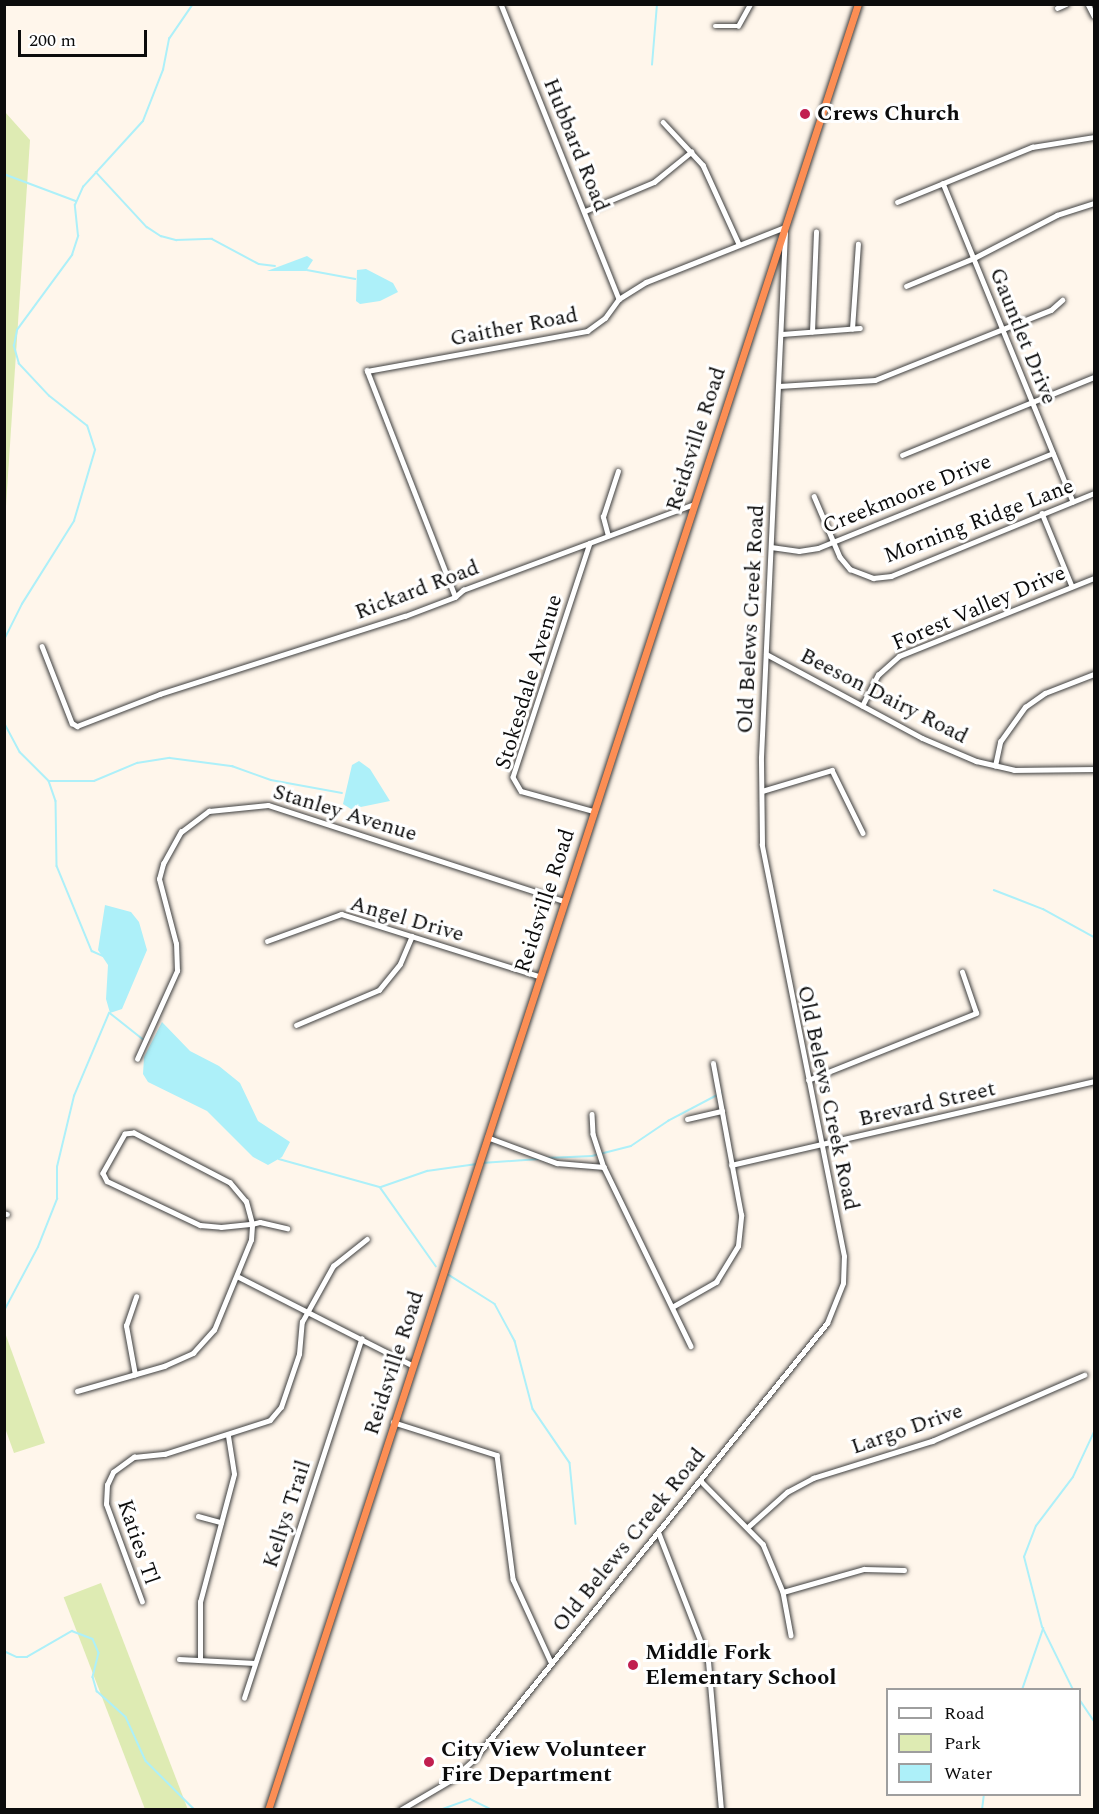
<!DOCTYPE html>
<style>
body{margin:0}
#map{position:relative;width:1099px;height:1814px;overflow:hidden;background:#fff6eb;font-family:Spectral,serif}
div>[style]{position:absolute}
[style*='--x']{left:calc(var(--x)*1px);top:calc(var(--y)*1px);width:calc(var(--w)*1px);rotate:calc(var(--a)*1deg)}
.green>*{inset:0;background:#deebb3;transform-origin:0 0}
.water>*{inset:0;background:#adf0f9}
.stream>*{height:1.5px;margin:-0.75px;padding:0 0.75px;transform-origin:0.75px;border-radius:0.75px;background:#adf0f9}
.roads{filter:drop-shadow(0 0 2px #3f3f3f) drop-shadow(0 0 2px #3f3f3f)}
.minor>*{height:4.5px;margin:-2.25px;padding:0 2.25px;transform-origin:2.25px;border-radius:2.25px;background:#fff}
.tertiary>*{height:5px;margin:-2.5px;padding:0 2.5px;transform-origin:2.5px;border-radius:2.5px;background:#fff}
.trunk>*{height:7px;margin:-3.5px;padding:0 3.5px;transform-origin:3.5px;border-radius:3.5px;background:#fc8e54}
.dots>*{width:16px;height:16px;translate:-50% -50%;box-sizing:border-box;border:3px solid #fff;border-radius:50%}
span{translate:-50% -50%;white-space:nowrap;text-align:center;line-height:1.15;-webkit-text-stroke:6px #fff;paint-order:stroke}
.poi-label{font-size:22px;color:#0c0c0c;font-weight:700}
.left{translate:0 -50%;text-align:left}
.street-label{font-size:22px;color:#0c0c0c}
.frame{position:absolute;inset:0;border:6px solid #0c0c0c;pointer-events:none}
.legend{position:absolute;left:886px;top:1688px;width:195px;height:108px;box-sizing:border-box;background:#fff;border:2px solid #9e9e9e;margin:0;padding:8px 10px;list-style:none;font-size:18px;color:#0c0c0c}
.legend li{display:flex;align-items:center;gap:12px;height:30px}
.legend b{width:30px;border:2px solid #9e9e9e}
.scale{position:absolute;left:18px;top:30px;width:129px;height:27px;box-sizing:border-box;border:3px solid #0c0c0c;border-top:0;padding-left:8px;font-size:18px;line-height:21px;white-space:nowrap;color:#0c0c0c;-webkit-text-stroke:4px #fff;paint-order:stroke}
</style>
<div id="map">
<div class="green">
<div style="clip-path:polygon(5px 112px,30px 140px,5px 521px)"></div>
<div style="clip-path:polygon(4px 1330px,45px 1443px,14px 1453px,5px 1428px)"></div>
<div style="left:101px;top:1583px;width:242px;height:40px;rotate:69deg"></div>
</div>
<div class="water">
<div style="clip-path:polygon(307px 256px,313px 260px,306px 271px,267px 271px)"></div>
<div style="clip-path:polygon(366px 269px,393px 283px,398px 292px,380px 301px,360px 304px,356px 301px,357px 270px)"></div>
<div style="clip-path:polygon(359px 761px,370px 769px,390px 801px,351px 809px,343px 804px,352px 765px)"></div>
<div style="clip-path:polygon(105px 905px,131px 912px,139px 922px,147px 950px,122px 1009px,110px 1013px,106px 999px,108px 965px,98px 950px)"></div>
<div style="clip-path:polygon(162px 1022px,190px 1051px,219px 1066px,240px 1083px,258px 1121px,290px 1142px,282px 1157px,268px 1165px,253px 1157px,207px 1111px,148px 1082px,143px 1074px,144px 1057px)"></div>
</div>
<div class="stream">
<div style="--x:652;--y:65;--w:61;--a:-85.3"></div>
<div style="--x:96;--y:172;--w:75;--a:47.2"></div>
<div style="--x:147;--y:227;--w:17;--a:33"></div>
<div style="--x:161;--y:236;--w:16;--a:15"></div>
<div style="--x:176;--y:240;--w:36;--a:-2"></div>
<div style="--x:212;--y:239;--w:53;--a:28"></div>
<div style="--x:259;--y:264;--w:16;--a:7"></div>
<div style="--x:4;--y:174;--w:77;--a:20.6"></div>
<div style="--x:307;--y:270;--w:49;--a:10.6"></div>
<div style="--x:4;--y:640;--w:40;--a:-63.4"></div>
<div style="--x:22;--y:604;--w:98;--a:-57.9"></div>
<div style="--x:74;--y:521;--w:74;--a:-73.5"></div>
<div style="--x:95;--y:450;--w:25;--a:-108"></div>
<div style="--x:87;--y:426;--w:48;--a:-141.7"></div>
<div style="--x:49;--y:396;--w:44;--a:-133.2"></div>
<div style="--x:19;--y:364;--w:19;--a:-106"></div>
<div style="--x:14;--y:346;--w:16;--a:-79"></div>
<div style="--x:17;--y:330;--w:93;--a:-53.7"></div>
<div style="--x:72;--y:255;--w:20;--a:-72"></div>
<div style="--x:78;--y:236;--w:31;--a:-96"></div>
<div style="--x:75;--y:205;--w:20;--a:-66"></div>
<div style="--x:83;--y:187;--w:89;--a:-47.7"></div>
<div style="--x:143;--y:121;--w:55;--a:-68.6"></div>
<div style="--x:163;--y:70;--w:32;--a:-79"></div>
<div style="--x:169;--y:39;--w:42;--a:-55.6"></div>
<div style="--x:4;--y:722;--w:34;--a:62"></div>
<div style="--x:20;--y:752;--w:41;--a:45"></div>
<div style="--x:49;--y:781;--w:21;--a:71"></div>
<div style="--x:56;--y:801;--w:65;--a:89.1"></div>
<div style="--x:57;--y:866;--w:92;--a:67.6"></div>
<div style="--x:92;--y:951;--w:12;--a:24"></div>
<div style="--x:50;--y:781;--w:44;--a:0"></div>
<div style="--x:94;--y:781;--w:47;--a:-22.7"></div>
<div style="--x:137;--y:763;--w:33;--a:-9"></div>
<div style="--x:170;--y:758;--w:63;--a:7.4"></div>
<div style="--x:232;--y:766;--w:41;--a:19.7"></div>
<div style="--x:271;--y:780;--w:72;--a:10.4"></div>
<div style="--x:994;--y:890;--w:53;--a:21.2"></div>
<div style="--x:1043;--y:909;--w:58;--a:28.8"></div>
<div style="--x:110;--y:1013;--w:43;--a:38.5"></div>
<div style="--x:547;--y:1158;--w:45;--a:-2.5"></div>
<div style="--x:592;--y:1156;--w:40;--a:-14.4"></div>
<div style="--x:631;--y:1146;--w:45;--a:-34"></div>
<div style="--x:668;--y:1121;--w:60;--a:-27.8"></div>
<div style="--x:279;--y:1159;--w:105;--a:15.5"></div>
<div style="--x:380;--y:1187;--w:97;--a:54.7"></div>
<div style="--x:482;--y:1163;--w:57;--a:-4"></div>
<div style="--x:381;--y:1187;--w:49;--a:-19.2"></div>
<div style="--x:427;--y:1171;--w:50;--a:-8"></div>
<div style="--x:449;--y:1275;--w:54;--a:32.2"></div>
<div style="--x:495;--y:1304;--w:42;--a:61.6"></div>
<div style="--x:515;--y:1341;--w:70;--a:75.2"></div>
<div style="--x:533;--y:1409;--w:65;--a:55.6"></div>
<div style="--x:570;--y:1463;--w:61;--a:84.4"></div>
<div style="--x:4;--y:1311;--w:72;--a:-62"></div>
<div style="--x:38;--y:1247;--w:52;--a:-68.4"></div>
<div style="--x:57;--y:1199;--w:32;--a:-90"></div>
<div style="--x:57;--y:1167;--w:73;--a:-76.5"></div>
<div style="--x:74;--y:1096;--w:90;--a:-67.1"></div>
<div style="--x:4;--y:1651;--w:14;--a:25"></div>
<div style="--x:17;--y:1657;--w:10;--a:0"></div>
<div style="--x:27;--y:1657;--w:52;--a:-30"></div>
<div style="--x:72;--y:1631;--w:22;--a:21"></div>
<div style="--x:93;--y:1639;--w:15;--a:67"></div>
<div style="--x:99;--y:1653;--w:25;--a:104"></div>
<div style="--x:93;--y:1677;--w:15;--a:74"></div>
<div style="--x:97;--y:1691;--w:39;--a:42"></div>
<div style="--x:126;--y:1717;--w:48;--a:65.6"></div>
<div style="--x:146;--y:1761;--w:69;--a:45"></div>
<div style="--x:1022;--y:1690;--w:65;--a:-71"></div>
<div style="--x:1073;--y:1690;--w:70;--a:-116.2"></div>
<div style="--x:1042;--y:1627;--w:72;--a:-104.4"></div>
<div style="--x:1024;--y:1557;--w:33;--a:-69"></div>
<div style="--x:1036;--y:1526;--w:61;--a:-52.9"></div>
<div style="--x:1073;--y:1477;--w:50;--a:-65"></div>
<div style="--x:1080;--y:1700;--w:25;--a:56"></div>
<div style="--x:440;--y:1810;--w:32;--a:-20"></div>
<div style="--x:470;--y:1799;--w:25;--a:26"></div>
<div style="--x:982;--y:1810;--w:16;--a:-83"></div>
</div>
<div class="roads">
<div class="minor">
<div style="--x:501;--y:4;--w:318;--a:68.2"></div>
<div style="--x:1088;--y:4;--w:13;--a:63"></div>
<div style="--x:1057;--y:8;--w:10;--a:-24"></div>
<div style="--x:715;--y:26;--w:23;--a:0"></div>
<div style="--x:738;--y:26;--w:25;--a:-61"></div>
<div style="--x:663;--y:122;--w:59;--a:47.1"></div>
<div style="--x:703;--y:165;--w:87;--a:65.5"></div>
<div style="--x:943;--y:183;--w:344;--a:67.8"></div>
<div style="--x:897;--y:202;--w:146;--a:-22.2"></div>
<div style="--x:1032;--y:147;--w:63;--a:-9.2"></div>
<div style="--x:585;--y:211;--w:75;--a:-22.8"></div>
<div style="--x:654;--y:182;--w:48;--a:-39"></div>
<div style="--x:906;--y:286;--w:74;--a:-22.4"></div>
<div style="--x:974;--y:258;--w:93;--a:-27.4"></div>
<div style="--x:1057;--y:215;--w:39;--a:-18"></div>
<div style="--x:852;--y:329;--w:85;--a:-86"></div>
<div style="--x:812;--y:332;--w:100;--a:-87.7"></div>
<div style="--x:782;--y:334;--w:78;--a:-4.4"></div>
<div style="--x:779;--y:386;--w:96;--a:-3.6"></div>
<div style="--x:875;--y:380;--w:189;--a:-21.7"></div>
<div style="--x:1051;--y:310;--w:15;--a:-42"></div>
<div style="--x:902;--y:455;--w:207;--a:-22.1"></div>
<div style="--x:814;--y:496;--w:66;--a:66.9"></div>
<div style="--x:840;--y:557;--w:16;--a:50"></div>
<div style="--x:850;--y:569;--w:25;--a:21"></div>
<div style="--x:873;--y:578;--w:18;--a:-6"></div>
<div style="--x:891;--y:576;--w:219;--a:-22.2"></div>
<div style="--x:1042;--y:513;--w:79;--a:67.7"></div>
<div style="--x:608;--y:536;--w:20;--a:-105"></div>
<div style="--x:603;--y:517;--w:48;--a:-71.9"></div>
<div style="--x:590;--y:543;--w:246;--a:108.2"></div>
<div style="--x:513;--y:777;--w:16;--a:60"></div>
<div style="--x:521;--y:791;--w:75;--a:15.5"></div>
<div style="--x:771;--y:547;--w:28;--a:8"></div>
<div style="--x:799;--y:551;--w:19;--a:-9"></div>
<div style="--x:818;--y:548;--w:253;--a:-22"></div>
<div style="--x:455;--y:597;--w:243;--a:-111.3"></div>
<div style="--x:367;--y:371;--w:224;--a:-10.3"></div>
<div style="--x:587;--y:331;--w:22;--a:-36"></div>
<div style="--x:605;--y:318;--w:24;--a:-54"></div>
<div style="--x:619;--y:299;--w:32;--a:-32"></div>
<div style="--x:646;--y:282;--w:149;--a:-21.6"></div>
<div style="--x:42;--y:646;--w:83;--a:68.7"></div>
<div style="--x:72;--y:723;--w:6;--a:31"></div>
<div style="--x:77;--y:726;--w:89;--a:-21.1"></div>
<div style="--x:160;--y:694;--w:257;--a:-17.7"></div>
<div style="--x:405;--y:616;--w:53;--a:-20.8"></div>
<div style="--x:455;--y:597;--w:11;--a:-41"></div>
<div style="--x:463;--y:590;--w:246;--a:-20.4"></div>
<div style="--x:862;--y:706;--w:35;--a:-63"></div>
<div style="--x:878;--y:675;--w:28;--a:-42"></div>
<div style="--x:899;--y:656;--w:210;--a:-21.8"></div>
<div style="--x:995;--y:766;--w:25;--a:-78"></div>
<div style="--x:1000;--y:742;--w:43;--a:-54.5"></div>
<div style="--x:1025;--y:707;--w:24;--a:-35"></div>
<div style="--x:1045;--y:693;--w:53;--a:-21.2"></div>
<div style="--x:762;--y:791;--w:73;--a:-16.7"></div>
<div style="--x:832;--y:770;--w:70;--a:63.8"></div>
<div style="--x:267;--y:941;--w:79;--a:-20"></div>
<div style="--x:341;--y:914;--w:207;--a:17.4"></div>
<div style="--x:296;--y:1025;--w:90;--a:-22.9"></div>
<div style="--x:379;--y:990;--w:33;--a:-51"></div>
<div style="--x:400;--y:964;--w:30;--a:-67"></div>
<div style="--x:137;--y:1059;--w:97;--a:-65.6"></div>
<div style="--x:177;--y:971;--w:27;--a:-92"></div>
<div style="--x:176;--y:944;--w:67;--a:-104.7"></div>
<div style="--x:159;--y:879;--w:16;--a:-75"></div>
<div style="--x:163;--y:864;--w:37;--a:-61"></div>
<div style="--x:181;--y:832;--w:35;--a:-37"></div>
<div style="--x:209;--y:811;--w:59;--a:-5.8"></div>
<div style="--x:268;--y:805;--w:311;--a:18"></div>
<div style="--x:808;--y:1080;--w:181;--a:-21.7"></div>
<div style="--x:976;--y:1013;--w:43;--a:-108.9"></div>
<div style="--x:592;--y:1114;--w:20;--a:87"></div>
<div style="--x:593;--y:1134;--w:35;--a:72"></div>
<div style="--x:604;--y:1167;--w:199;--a:64.1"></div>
<div style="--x:687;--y:1119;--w:36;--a:-13"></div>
<div style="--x:487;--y:1137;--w:75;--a:20.4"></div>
<div style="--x:557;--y:1163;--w:47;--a:4.9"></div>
<div style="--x:731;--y:1165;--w:373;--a:-13"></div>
<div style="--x:4;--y:1213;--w:3;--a:18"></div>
<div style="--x:239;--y:1277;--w:194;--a:27"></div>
<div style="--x:672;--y:1307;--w:51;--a:-29.6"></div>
<div style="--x:716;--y:1282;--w:42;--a:-58.6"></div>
<div style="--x:738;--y:1246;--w:31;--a:-84"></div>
<div style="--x:741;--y:1215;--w:154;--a:-100.5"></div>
<div style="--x:135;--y:1375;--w:50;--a:-100.4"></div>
<div style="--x:126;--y:1326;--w:31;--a:-71"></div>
<div style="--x:77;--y:1391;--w:91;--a:-16"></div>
<div style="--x:164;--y:1366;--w:32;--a:-24"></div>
<div style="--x:193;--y:1353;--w:31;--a:-48"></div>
<div style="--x:214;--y:1330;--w:97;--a:-67.7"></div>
<div style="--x:251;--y:1240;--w:16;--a:-86"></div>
<div style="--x:252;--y:1224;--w:23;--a:-105"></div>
<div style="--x:246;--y:1202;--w:25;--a:-130"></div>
<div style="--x:230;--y:1183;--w:108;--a:-152.5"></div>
<div style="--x:134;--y:1133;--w:9;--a:174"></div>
<div style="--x:125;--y:1134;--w:45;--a:119.4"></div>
<div style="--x:103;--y:1173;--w:9;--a:63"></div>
<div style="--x:107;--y:1181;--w:103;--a:25.3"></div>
<div style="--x:200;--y:1225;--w:21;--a:5"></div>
<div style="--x:221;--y:1227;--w:31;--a:-6"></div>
<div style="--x:252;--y:1224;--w:8;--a:-14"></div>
<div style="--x:260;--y:1222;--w:28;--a:13"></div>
<div style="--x:393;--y:1422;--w:109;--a:17.6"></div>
<div style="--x:497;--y:1455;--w:125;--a:82.6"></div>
<div style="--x:513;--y:1579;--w:91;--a:65.4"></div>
<div style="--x:700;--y:1480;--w:90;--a:45.5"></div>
<div style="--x:763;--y:1544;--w:52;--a:67.4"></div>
<div style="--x:783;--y:1592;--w:44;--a:79.5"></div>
<div style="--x:198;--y:1516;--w:24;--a:15"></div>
<div style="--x:749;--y:1526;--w:51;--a:-41.8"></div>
<div style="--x:787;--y:1492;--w:30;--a:-28"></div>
<div style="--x:813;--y:1478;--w:125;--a:-17.3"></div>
<div style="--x:932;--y:1441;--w:166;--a:-23.5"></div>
<div style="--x:783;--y:1592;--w:84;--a:-15.9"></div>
<div style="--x:864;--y:1569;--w:40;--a:1.4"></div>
<div style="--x:142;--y:1602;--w:104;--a:-110.2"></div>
<div style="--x:106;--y:1504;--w:19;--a:-87"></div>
<div style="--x:107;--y:1485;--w:14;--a:-65"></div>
<div style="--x:113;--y:1472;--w:26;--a:-36"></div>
<div style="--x:134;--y:1457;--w:31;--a:-6"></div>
<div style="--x:165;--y:1454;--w:110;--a:-17.9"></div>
<div style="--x:270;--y:1420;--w:17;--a:-50"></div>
<div style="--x:281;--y:1407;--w:56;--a:-71.2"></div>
<div style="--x:299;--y:1354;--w:32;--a:-85"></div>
<div style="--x:302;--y:1322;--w:64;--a:-61"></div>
<div style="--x:333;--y:1266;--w:43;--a:-38.5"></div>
<div style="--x:179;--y:1659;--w:76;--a:3"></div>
<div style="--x:200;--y:1660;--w:58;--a:-90"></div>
<div style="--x:200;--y:1602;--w:132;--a:-75.1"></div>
<div style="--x:234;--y:1474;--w:38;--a:-99"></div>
<div style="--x:244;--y:1698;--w:378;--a:-71.9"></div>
</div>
<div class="tertiary">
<div style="--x:766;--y:654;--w:177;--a:28.3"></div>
<div style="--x:922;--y:738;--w:59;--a:23.1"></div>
<div style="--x:976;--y:761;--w:39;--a:13"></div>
<div style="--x:1014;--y:770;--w:80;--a:-0.7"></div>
<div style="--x:658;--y:1532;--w:138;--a:68.8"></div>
<div style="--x:708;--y:1661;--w:150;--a:85"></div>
<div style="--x:400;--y:1810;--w:59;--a:-30.5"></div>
<div style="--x:451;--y:1780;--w:31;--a:-42"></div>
<div style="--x:474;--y:1759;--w:561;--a:-51.01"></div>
<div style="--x:827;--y:1323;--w:43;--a:-68.2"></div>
<div style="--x:843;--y:1283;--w:27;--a:-88"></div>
<div style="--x:844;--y:1256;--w:420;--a:-101.3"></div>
<div style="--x:762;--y:844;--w:87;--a:-90.7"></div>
<div style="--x:761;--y:757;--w:525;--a:-87.38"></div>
</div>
<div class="trunk">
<div style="--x:268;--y:1810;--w:1900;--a:-71.91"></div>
</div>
</div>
<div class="dots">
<div style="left:805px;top:114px;background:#c11f50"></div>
<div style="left:633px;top:1665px;background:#c11f50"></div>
<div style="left:429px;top:1762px;background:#c11f50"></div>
</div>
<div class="poi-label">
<span class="left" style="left:817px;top:114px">Crews Church</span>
<span class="left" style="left:645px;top:1665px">Middle Fork<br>Elementary School</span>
<span class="left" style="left:441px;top:1762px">City View Volunteer<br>Fire Department</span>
</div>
<div class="street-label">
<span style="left:576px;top:145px;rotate:68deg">Hubbard Road</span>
<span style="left:514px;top:327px;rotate:-11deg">Gaither Road</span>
<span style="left:1023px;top:336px;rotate:68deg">Gauntlet Drive</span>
<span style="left:696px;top:439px;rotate:-72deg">Reidsville Road</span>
<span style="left:907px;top:494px;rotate:-22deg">Creekmoore Drive</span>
<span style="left:979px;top:521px;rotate:-21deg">Morning Ridge Lane</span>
<span style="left:417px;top:590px;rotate:-21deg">Rickard Road</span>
<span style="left:979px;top:608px;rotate:-23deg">Forest Valley Drive</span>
<span style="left:751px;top:619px;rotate:-87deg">Old Belews Creek Road</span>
<span style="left:529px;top:682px;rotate:-73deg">Stokesdale Avenue</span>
<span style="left:884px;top:696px;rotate:27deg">Beeson Dairy Road</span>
<span style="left:345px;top:813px;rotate:17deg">Stanley Avenue</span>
<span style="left:545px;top:901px;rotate:-72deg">Reidsville Road</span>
<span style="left:407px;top:919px;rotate:16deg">Angel Drive</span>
<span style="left:828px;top:1098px;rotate:78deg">Old Belews Creek Road</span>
<span style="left:927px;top:1104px;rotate:-13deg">Brevard Street</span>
<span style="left:394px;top:1363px;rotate:-72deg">Reidsville Road</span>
<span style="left:907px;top:1429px;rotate:-19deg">Largo Drive</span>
<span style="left:287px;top:1514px;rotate:-72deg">Kellys Trail</span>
<span style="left:629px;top:1540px;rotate:-51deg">Old Belews Creek Road</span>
<span style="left:138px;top:1542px;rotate:71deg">Katies Tl</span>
</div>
<div class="frame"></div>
<ul class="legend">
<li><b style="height:8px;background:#fff"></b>Road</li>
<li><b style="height:16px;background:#deebb3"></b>Park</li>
<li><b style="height:16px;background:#adf0f9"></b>Water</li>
</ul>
<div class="scale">200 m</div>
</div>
